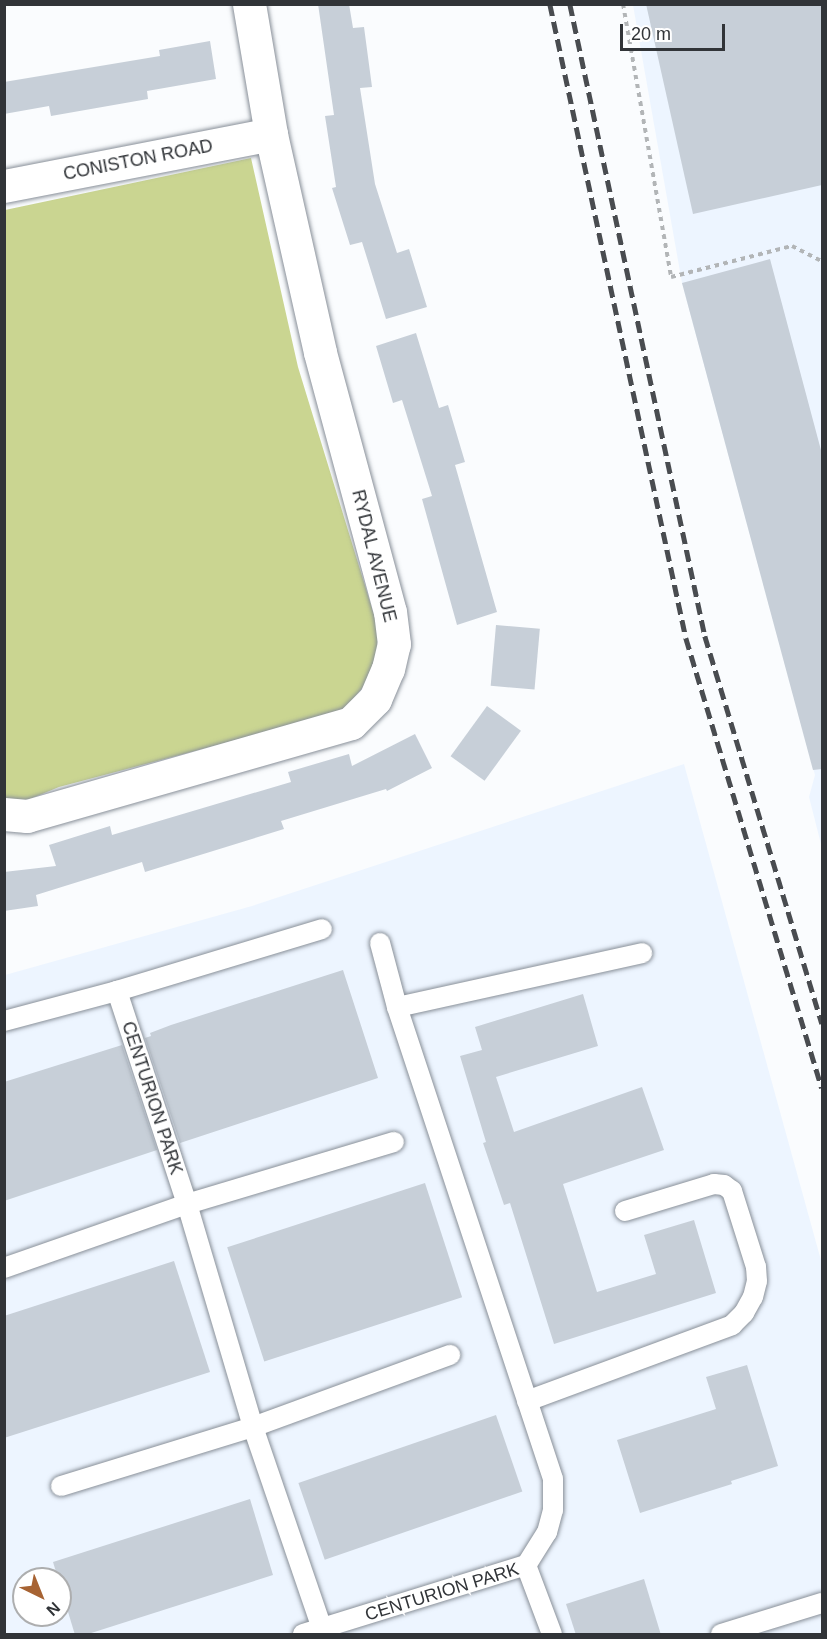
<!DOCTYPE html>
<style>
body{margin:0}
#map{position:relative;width:827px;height:1639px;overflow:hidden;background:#fafcfe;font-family:Helvetica,sans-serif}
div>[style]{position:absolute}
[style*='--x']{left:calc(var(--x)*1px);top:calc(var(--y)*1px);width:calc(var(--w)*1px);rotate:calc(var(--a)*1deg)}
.built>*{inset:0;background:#edf5ff}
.green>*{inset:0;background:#cad591}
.building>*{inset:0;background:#c7cfd8;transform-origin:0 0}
.path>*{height:4px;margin-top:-2px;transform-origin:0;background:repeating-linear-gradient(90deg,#b2b5b7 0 4.5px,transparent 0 9px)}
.roads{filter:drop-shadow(0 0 2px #899099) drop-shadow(0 0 2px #899099)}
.service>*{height:20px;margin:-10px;padding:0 10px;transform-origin:10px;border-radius:10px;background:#fff}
.minor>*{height:33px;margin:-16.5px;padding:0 16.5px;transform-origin:16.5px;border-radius:16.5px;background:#fff}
.rail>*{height:4.5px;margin-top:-2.25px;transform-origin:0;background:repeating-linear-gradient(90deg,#494c50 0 12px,transparent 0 18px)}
span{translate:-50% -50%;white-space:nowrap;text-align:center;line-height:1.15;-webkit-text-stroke:4.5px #fff;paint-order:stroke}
.street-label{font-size:18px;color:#313438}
.frame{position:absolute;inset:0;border:6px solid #313438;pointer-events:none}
.north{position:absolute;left:12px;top:1567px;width:60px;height:60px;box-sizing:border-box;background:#fff;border:2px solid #adaeaf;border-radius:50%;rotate:137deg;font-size:16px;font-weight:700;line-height:24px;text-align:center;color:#313438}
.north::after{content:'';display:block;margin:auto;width:21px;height:27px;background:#a76333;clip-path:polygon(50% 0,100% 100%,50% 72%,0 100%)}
.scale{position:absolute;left:620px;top:24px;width:105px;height:27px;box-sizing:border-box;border:3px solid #313438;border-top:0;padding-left:8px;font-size:18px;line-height:21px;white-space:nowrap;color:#313438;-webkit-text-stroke:4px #fff;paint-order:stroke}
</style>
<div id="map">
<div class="built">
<div style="clip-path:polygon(633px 5px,822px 5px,822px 848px,809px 797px,815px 775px,682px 283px)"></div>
<div style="clip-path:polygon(evenodd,684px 764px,822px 1264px,822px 1634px,5px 1634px,5px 975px,252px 906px,684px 764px,24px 1579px,60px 1579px,60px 1615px,24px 1615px,24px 1579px)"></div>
</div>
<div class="green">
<div style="clip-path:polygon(251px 158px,298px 367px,382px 641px,364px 686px,342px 712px,59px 787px,25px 801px,5px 798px,5px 210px)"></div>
</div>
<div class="building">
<div style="clip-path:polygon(318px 4px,349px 4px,353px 28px,364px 27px,372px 87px,360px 88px,375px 184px,397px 253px,409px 249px,427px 307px,386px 319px,362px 242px,350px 245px,332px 188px,336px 187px,325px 116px,334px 115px)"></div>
<div style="clip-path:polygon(646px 4px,822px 4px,822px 185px,693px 214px)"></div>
<div style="clip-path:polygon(210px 41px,216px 79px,147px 91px,148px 99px,51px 116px,49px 106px,4px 114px,4px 82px,160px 56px,159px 50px)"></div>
<div style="clip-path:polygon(770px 259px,822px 454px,822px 769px,813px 770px,682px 283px)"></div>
<div style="clip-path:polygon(416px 333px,439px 408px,448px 405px,465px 462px,455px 465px,497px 612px,457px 625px,422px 499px,432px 496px,402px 400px,393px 403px,376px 346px)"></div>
<div style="left:496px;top:625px;width:44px;height:61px;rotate:5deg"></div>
<div style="left:487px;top:706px;width:42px;height:62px;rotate:36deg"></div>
<div style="clip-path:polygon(415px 734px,432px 768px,387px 791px,386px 789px,281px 821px,284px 829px,145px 872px,142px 862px,36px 895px,38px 906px,4px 911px,4px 872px,56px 866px,49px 845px,110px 826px,112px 835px,291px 782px,288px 772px,349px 754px,352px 766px)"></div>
<div style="clip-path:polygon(343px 970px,378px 1078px,180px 1143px,145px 1038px,151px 1036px,150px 1033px,171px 1025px)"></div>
<div style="clip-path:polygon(583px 994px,598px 1046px,496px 1077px,514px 1132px,642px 1087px,664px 1150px,563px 1184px,597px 1292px,656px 1274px,644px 1235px,694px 1220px,716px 1293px,554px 1344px,510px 1203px,504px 1205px,483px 1143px,486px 1142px,460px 1056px,482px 1050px,475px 1027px)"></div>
<div style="clip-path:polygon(122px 1045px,157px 1150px,4px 1201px,4px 1082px)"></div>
<div style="left:425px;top:1183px;width:120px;height:208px;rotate:72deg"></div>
<div style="clip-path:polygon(174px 1261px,210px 1372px,4px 1438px,4px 1316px)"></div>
<div style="clip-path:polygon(747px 1365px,778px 1466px,731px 1481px,732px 1484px,640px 1513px,617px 1440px,716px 1409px,706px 1377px)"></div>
<div style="left:496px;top:1415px;width:81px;height:209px;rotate:71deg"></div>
<div style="clip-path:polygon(250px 1499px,273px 1575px,85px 1635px,75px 1635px,53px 1562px)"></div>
<div style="clip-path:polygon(644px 1579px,661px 1635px,576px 1635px,566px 1604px)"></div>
</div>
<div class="path">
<div style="--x:623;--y:4;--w:277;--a:80"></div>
<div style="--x:671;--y:277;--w:125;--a:-14.4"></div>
<div style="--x:792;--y:246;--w:34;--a:27"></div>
</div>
<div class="roads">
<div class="service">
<div style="--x:380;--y:943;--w:66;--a:75.1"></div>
<div style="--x:397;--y:1007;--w:497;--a:71.7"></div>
<div style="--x:553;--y:1479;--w:31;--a:90"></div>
<div style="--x:553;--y:1510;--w:23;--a:105"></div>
<div style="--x:547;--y:1532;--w:39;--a:122"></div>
<div style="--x:117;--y:991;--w:224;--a:71.8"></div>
<div style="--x:187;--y:1204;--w:233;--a:73.5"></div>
<div style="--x:253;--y:1427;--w:213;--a:71.1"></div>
<div style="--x:397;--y:1007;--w:251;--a:-12.4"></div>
<div style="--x:4;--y:1021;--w:117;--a:-14.9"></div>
<div style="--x:117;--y:991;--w:214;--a:-16.8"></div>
<div style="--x:4;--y:1268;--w:194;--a:-19.3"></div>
<div style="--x:187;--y:1204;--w:216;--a:-16.7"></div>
<div style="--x:527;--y:1401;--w:219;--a:-20.3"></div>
<div style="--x:732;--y:1325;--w:17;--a:-45"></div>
<div style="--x:744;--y:1313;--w:18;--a:-61"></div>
<div style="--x:753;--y:1297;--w:16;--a:-76"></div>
<div style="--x:757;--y:1281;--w:14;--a:-94"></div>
<div style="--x:756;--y:1267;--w:80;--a:-107.5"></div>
<div style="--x:732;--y:1191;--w:10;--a:-143"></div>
<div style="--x:724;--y:1185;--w:10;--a:-174"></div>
<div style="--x:714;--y:1184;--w:93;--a:163.1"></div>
<div style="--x:61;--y:1486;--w:201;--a:-17.1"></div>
<div style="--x:253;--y:1427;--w:210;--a:-20.1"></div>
<div style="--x:303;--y:1634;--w:233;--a:-17.2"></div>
<div style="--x:526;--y:1565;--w:74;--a:69.4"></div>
<div style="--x:721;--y:1634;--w:106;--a:-17.1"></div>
</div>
<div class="minor">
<div style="--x:4;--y:186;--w:272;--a:-11"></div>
<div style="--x:4;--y:814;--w:23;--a:5"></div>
<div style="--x:27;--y:816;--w:337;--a:-16"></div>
<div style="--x:351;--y:723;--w:34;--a:-45"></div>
<div style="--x:375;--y:699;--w:33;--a:-67"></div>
<div style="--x:388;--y:669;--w:26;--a:-77"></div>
<div style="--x:394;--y:644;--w:32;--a:-97"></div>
<div style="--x:390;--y:612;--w:269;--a:-105.1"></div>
<div style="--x:320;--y:352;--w:223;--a:-102.7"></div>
<div style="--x:271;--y:134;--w:132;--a:-99.6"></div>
</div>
</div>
<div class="rail">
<div style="--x:550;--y:4;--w:648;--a:77.89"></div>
<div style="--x:686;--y:638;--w:470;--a:73.2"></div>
<div style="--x:570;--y:4;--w:646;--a:77.94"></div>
<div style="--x:705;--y:636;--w:405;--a:73.2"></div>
</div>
<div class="street-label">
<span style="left:138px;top:160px;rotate:-11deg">CONISTON ROAD</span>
<span style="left:374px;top:556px;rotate:76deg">RYDAL AVENUE</span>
<span style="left:152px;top:1098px;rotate:72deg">CENTURION PARK</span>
<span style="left:442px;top:1592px;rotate:-17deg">CENTURION PARK</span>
</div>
<div class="frame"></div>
<div class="north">N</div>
<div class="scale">20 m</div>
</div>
